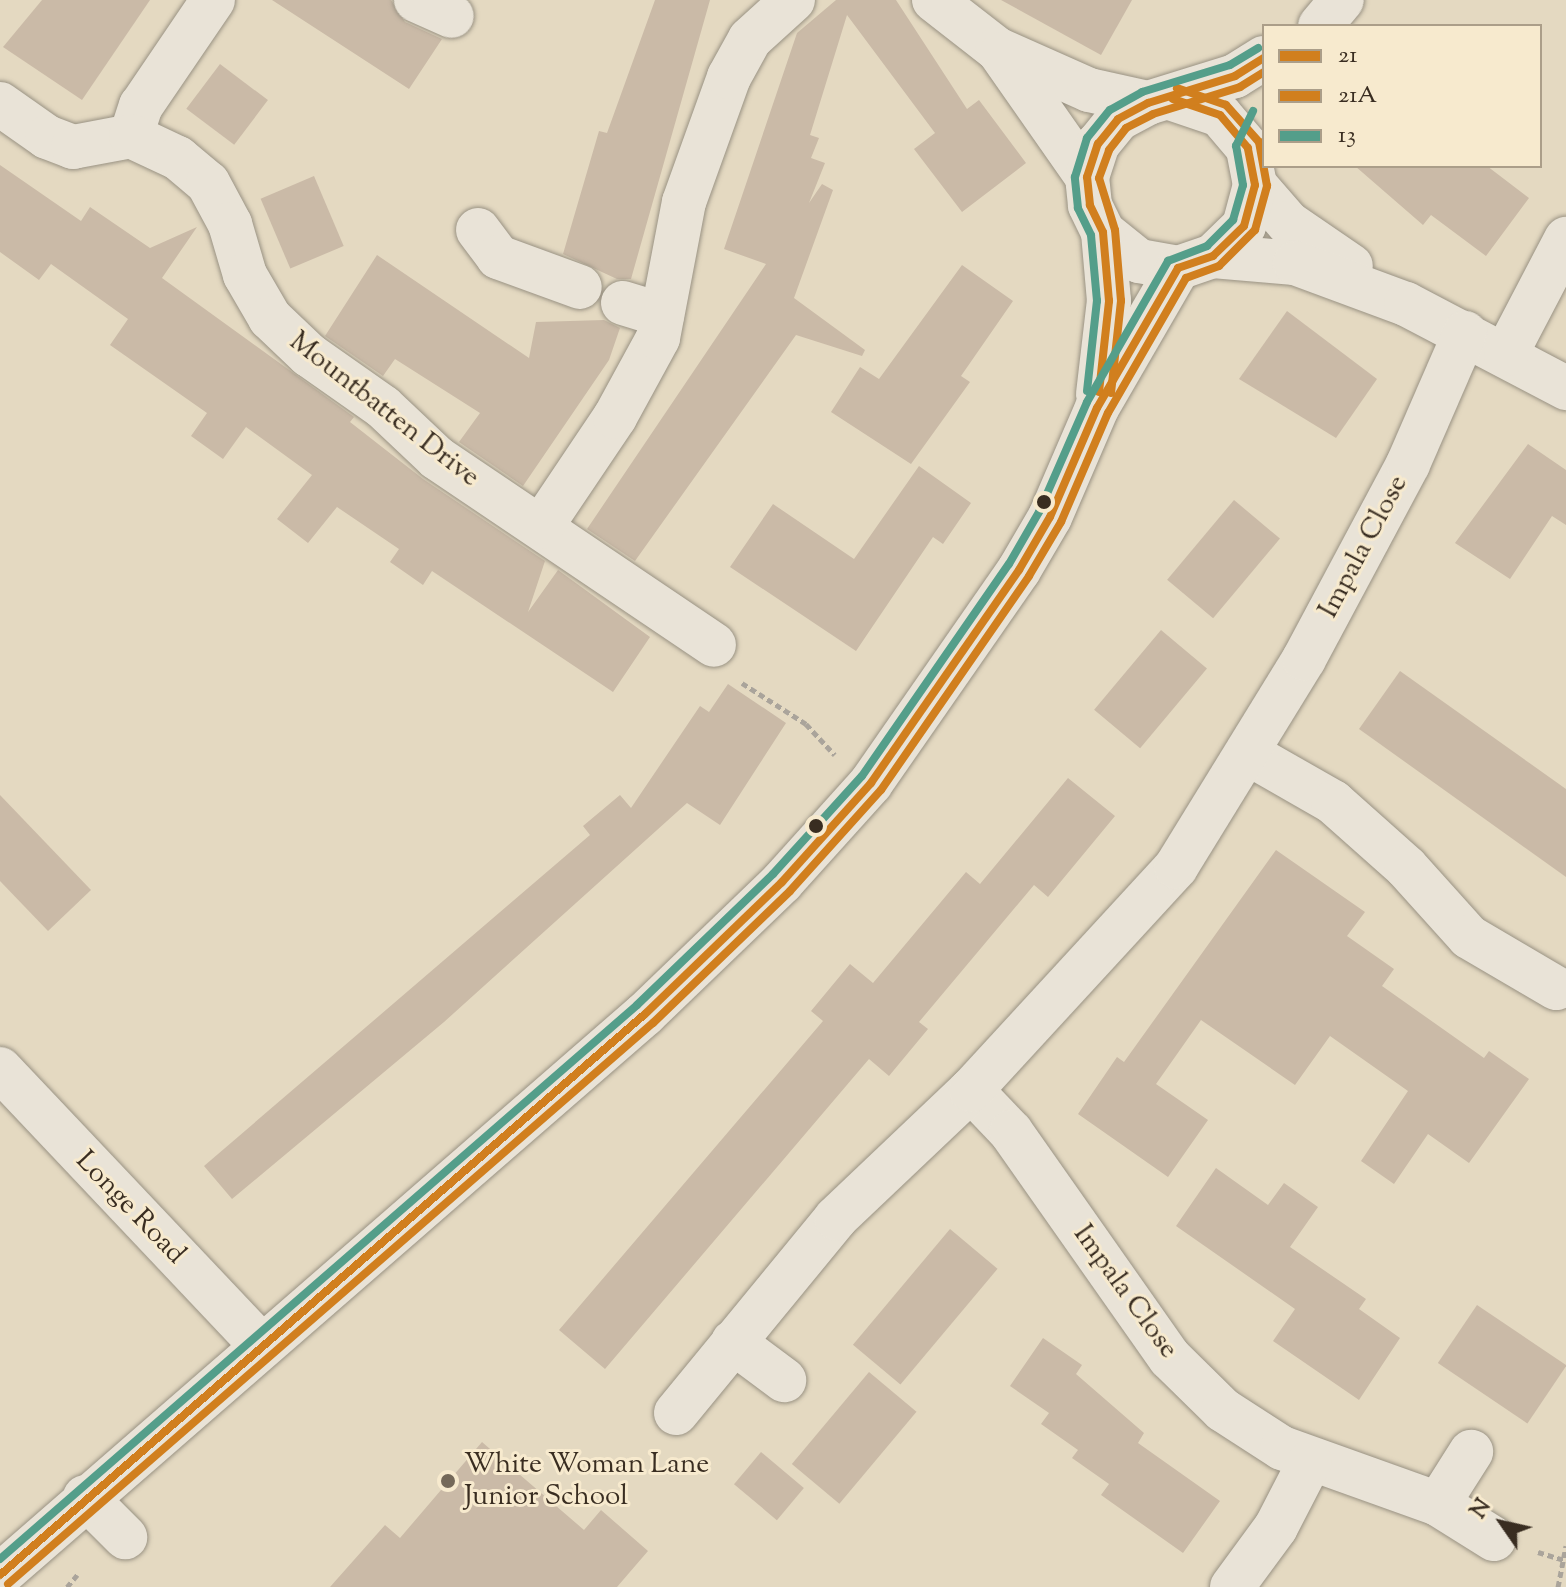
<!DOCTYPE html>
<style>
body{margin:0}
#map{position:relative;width:1566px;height:1587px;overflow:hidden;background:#e4d9c1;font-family:"Sorts Mill Goudy",serif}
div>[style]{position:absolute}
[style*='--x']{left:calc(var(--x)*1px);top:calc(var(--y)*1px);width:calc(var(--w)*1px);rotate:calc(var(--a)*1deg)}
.building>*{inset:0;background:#cabaa7;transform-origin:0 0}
.path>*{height:5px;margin-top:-2.5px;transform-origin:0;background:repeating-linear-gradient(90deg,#aaa49b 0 6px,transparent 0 10px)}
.roads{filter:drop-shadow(0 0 2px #999283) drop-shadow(0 0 2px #999283)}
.minor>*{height:44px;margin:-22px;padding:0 22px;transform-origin:22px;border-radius:22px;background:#e9e3d7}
.bus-1>*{height:8px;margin:-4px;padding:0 4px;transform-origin:4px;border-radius:4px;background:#d17f1e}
.bus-2>*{height:8px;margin:-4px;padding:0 4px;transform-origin:4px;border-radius:4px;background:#d17f1e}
.bus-3>*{height:8px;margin:-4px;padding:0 4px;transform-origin:4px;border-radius:4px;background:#549e8a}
.dots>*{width:22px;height:22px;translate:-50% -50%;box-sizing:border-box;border:4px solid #f7eace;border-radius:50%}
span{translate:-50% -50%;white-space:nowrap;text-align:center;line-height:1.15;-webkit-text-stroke:6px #f7eace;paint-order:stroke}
.street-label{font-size:28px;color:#392d21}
.poi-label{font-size:28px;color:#392d21}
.left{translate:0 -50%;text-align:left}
.legend{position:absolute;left:1262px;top:24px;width:280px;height:144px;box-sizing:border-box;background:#f7eace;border:2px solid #ab9e89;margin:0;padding:10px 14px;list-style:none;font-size:24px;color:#392d21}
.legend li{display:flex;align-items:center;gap:16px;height:40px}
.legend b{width:40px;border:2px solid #ab9e89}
.north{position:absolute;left:1462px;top:1483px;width:80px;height:80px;-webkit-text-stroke:6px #f7eace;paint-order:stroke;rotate:304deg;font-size:22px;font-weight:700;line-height:32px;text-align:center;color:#392d21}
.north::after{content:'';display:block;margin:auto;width:28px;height:36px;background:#392d21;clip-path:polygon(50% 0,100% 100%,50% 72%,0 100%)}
</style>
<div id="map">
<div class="building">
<div style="clip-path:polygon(42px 0,150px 0,82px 100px,3px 47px)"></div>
<div style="clip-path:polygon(272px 0,391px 0,405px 22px,442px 39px,409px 89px)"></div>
<div style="clip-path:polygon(655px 0,710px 0,631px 279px,617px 279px,563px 254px,599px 131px,607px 133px)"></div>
<div style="clip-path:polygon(836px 0,896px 0,967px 109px,979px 100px,1026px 163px,962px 212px,914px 149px,935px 133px,847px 15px,810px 135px,819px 138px,811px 158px,825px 163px,809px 203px,822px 184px,833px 190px,794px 298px,865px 350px,862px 356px,796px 335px,635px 561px,587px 529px,766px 264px,724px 249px,797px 33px)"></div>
<div style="clip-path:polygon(1001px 0,1132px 0,1101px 55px)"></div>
<div style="left:220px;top:64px;width:60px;height:56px;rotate:37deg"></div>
<div style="clip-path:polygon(0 165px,81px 221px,90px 207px,150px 248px,197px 227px,162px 278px,354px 417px,350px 422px,423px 479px,545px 561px,528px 612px,558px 570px,650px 637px,613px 692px,432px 571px,423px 585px,390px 562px,399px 549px,337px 507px,308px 543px,277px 519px,312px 475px,246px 427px,223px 459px,191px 436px,207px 413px,110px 345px,128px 319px,51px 264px,39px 280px,0 252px)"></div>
<div style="clip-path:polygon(1355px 166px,1487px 166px,1529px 198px,1486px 256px,1431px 215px,1423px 225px)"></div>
<div style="left:314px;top:176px;width:76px;height:58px;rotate:67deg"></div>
<div style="clip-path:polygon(377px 255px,529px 358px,536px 322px,604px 320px,620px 328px,609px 360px,523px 486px,459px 442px,480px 413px,395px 359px,383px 376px,325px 336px)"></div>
<div style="clip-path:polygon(962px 265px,1013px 301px,961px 376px,970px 382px,911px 464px,831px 412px,860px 367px,879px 379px)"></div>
<div style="clip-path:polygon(1287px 311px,1377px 379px,1336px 438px,1239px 379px)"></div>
<div style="clip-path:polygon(1528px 444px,1566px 470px,1566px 525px,1552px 516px,1510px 579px,1455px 543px)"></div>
<div style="clip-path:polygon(919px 466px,971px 503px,943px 544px,933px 537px,856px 651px,730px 567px,773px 504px,854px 559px)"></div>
<div style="left:1234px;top:500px;width:60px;height:104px;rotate:40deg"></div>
<div style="left:1161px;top:630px;width:60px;height:104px;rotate:40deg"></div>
<div style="clip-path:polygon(1400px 671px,1566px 789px,1566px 877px,1359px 729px)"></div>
<div style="clip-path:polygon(728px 684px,786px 723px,720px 825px,687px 803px,444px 1022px,232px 1199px,204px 1166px,590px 835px,583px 826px,620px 795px,631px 808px,700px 706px,709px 712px)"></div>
<div style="clip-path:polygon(1068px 778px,1115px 816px,1048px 897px,1034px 885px,919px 1022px,928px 1029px,889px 1076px,869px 1059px,605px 1369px,559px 1330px,823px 1021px,811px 1011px,850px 964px,873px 983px,966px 872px,980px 884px)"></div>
<div style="clip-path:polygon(0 795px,91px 890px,48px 931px,0 881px)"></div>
<div style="clip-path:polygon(1276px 850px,1365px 912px,1347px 936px,1394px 969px,1382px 986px,1484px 1058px,1489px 1051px,1529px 1079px,1469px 1163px,1428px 1134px,1394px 1184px,1361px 1161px,1408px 1091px,1330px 1036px,1295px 1085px,1201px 1020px,1156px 1084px,1208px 1120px,1168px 1177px,1078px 1114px,1117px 1057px,1124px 1062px)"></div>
<div style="clip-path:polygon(1216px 1168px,1268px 1205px,1284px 1183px,1318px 1207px,1290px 1247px,1366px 1299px,1359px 1309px,1400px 1338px,1359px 1400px,1273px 1341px,1295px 1309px,1176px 1226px)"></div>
<div style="left:950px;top:1229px;width:62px;height:151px;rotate:40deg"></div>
<div style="left:1477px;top:1305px;width:108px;height:70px;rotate:34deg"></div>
<div style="clip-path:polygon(1043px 1338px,1082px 1365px,1076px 1374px,1144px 1433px,1138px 1443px,1220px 1501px,1183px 1553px,1101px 1495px,1109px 1484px,1072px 1458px,1078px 1450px,1041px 1424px,1049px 1413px,1010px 1386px)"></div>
<div style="left:869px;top:1372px;width:62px;height:120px;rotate:40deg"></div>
<div style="clip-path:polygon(482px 1442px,584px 1530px,601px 1510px,648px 1551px,617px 1587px,330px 1587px,385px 1525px,400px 1538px)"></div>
<div style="left:761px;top:1452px;width:56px;height:42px;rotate:40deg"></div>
</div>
<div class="path">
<div style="--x:742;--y:683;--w:76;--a:32.6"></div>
<div style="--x:806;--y:724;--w:42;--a:46.9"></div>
<div style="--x:1538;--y:1552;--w:27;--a:17"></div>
<div style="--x:67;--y:1587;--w:16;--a:-50"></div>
<div style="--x:1558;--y:1587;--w:42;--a:-79"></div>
</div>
<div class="roads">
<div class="minor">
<div style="--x:416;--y:0;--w:39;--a:24"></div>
<div style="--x:934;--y:0;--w:80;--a:37.9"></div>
<div style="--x:997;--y:49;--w:101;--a:24"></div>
<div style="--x:1089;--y:90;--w:60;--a:12.4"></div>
<div style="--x:1320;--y:26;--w:34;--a:-50"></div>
<div style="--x:1001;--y:54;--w:150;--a:55"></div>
<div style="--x:0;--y:104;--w:57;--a:35.1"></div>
<div style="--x:47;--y:137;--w:28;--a:21"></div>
<div style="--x:73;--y:147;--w:59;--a:-10.7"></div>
<div style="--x:131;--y:136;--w:32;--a:-72"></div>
<div style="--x:141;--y:106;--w:128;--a:-55.8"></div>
<div style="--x:131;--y:136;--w:52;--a:25.1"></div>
<div style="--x:178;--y:158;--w:39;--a:40"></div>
<div style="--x:208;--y:183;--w:47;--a:61.8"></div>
<div style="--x:230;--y:224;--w:53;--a:73.6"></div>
<div style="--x:245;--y:275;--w:50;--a:59.8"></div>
<div style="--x:270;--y:318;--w:54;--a:43.5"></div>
<div style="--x:309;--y:355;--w:90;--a:35.1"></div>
<div style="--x:383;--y:407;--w:74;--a:43.4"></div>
<div style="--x:437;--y:458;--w:334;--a:34"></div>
<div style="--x:1255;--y:185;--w:50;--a:49"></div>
<div style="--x:1288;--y:223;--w:76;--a:34.3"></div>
<div style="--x:478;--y:230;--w:34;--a:53"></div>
<div style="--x:498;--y:257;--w:87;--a:20.1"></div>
<div style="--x:1103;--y:232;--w:46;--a:38.9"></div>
<div style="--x:1139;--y:261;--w:40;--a:10"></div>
<div style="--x:1178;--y:268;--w:37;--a:-19"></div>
<div style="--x:1213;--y:256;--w:43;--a:-44.1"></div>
<div style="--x:1244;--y:226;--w:42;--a:-75"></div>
<div style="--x:1255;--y:185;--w:38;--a:-101"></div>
<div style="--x:1248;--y:148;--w:43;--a:-130.3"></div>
<div style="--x:1220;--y:115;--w:50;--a:-161.2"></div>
<div style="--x:1213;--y:256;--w:82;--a:4.9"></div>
<div style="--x:1295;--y:263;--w:118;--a:20.3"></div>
<div style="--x:1406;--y:304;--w:181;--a:27.7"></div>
<div style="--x:623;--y:303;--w:41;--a:17.1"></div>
<div style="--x:1506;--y:354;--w:130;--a:-62.4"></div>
<div style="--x:1098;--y:394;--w:94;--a:-83.3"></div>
<div style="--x:1109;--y:301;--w:69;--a:-95"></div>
<div style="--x:1103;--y:232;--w:30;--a:-116"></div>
<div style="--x:1090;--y:205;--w:28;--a:-96"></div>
<div style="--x:1087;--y:177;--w:35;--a:-72"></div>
<div style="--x:1098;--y:144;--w:32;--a:-51"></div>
<div style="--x:1118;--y:119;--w:34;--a:-28"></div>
<div style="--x:1148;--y:103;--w:91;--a:-17.2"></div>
<div style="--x:1235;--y:76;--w:34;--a:-32"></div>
<div style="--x:541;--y:527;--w:133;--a:-56.1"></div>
<div style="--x:615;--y:417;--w:90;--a:-61.4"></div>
<div style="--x:658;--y:338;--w:138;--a:-79.2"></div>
<div style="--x:684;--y:202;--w:133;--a:-70.2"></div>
<div style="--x:729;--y:77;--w:43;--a:-61.1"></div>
<div style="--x:750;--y:39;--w:58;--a:-42.2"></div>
<div style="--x:1249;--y:754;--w:97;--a:29.7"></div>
<div style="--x:1333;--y:802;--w:98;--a:41.7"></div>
<div style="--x:1406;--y:867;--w:94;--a:48"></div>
<div style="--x:1469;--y:937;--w:101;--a:30.4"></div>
<div style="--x:0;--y:1069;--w:380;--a:46.6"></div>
<div style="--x:971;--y:1090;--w:58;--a:46.4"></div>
<div style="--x:1011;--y:1132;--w:276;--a:54.9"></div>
<div style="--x:1170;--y:1358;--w:74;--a:44.5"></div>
<div style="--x:1223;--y:1410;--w:70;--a:32.8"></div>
<div style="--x:1282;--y:1448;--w:166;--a:19.7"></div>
<div style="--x:1438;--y:1504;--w:66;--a:32"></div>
<div style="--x:733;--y:1342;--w:64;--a:36.7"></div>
<div style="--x:676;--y:1413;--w:252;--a:-50.6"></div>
<div style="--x:836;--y:1218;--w:186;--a:-43.5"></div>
<div style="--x:971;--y:1090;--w:303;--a:-47.4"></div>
<div style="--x:1176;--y:867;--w:244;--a:-58.4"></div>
<div style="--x:1304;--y:659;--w:221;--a:-61.9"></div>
<div style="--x:1408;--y:464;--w:143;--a:-66.5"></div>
<div style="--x:85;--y:1497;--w:57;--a:45"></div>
<div style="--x:1438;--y:1504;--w:62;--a:-57.6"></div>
<div style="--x:0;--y:1575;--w:855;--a:-41.02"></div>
<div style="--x:645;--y:1014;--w:190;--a:-43.9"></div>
<div style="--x:782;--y:882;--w:133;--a:-48"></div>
<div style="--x:871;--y:783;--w:259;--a:-55.2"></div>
<div style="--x:1019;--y:570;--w:61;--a:-59.7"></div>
<div style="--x:1050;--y:517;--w:119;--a:-66.7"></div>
<div style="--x:1097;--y:408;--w:162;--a:-59.9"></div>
<div style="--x:1232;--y:1587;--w:74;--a:-53.7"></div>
<div style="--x:1276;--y:1527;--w:74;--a:-62.7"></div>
</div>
</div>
<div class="bus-1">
<div style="--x:1099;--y:392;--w:92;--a:-83.7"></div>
<div style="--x:1109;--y:301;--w:69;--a:-95"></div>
<div style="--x:1103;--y:232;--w:30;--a:-116"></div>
<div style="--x:1090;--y:205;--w:28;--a:-96"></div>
<div style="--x:1087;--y:177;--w:35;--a:-72"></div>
<div style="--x:1098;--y:144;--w:32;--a:-51"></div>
<div style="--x:1118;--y:119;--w:34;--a:-28"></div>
<div style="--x:1148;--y:103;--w:91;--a:-17.2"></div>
<div style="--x:1235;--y:76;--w:34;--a:-32"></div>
<div style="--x:0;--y:1575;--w:855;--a:-41.02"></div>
<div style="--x:645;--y:1014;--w:190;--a:-43.9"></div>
<div style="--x:782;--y:882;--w:133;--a:-48"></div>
<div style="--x:871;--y:783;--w:259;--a:-55.2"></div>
<div style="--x:1019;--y:570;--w:61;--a:-59.7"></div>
<div style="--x:1050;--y:517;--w:119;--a:-66.7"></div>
<div style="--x:1097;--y:408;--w:162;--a:-59.9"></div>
<div style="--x:1178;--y:268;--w:37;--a:-19"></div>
<div style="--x:1213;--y:256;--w:43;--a:-44.1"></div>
<div style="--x:1244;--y:226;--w:42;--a:-75"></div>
<div style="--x:1255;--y:185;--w:38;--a:-101"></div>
<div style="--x:1248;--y:148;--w:43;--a:-130.3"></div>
<div style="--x:1220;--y:115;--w:50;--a:-161.2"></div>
</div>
<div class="bus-2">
<div style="--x:1111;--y:393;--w:93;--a:-83.8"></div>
<div style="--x:1121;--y:301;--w:71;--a:-94.8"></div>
<div style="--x:1115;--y:230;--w:54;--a:-107.1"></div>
<div style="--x:1099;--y:178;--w:30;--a:-70"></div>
<div style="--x:1109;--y:150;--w:28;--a:-52"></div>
<div style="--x:1126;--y:128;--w:30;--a:-27"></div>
<div style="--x:1153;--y:114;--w:91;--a:-17.2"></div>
<div style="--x:1240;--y:87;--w:28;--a:-32"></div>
<div style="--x:8;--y:1584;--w:855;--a:-41.02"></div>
<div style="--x:653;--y:1023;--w:190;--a:-43.9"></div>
<div style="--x:790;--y:891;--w:136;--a:-48"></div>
<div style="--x:881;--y:790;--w:260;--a:-55.3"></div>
<div style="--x:1029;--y:576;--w:63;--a:-59.3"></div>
<div style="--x:1061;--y:522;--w:119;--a:-66.7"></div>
<div style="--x:1108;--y:413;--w:156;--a:-60"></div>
<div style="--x:1186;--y:278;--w:35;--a:-20"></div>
<div style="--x:1219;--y:266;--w:51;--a:-45"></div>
<div style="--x:1255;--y:230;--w:46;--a:-74.7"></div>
<div style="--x:1267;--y:186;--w:45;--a:-100.3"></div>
<div style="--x:1259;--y:142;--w:50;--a:-131.7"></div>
<div style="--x:1226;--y:105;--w:52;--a:-160.9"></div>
</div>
<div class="bus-3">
<div style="--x:1087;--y:391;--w:91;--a:-83.7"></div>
<div style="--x:1097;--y:301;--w:66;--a:-95.2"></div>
<div style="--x:1091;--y:235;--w:30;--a:-116"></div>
<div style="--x:1078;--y:208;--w:31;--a:-96"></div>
<div style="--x:1075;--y:177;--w:41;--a:-72.9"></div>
<div style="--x:1087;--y:138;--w:36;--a:-51"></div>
<div style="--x:1110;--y:110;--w:37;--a:-29"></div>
<div style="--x:1142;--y:92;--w:92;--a:-17.1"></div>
<div style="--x:1230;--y:65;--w:33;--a:-31"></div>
<div style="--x:0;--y:1559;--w:844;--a:-41.01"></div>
<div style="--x:637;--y:1005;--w:189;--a:-43.9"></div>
<div style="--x:773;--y:874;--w:132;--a:-47.8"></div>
<div style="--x:862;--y:776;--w:258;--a:-55.3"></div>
<div style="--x:1009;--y:564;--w:60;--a:-60"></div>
<div style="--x:1039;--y:512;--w:120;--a:-66.4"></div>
<div style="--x:1087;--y:402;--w:163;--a:-60.1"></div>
<div style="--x:1168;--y:261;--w:42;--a:-21"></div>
<div style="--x:1207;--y:246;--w:37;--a:-45"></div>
<div style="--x:1233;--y:220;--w:36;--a:-74"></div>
<div style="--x:1243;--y:185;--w:40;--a:-100"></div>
<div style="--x:1236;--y:146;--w:39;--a:-64"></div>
</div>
<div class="dots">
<div style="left:1044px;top:502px;background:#392d21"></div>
<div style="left:816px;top:826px;background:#392d21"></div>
<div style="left:448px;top:1481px;background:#756959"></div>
</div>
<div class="street-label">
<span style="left:384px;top:410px;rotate:38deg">Mountbatten Drive</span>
<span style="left:1364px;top:547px;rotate:-62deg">Impala Close</span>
<span style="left:130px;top:1208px;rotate:46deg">Longe Road</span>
<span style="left:1125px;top:1292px;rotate:54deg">Impala Close</span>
</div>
<div class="poi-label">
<span class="left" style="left:464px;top:1481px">White Woman Lane<br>Junior School</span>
</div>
<ul class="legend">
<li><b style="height:10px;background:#d17f1e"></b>21</li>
<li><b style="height:10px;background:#d17f1e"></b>21A</li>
<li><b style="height:10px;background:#549e8a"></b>13</li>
</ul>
<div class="north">N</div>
</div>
